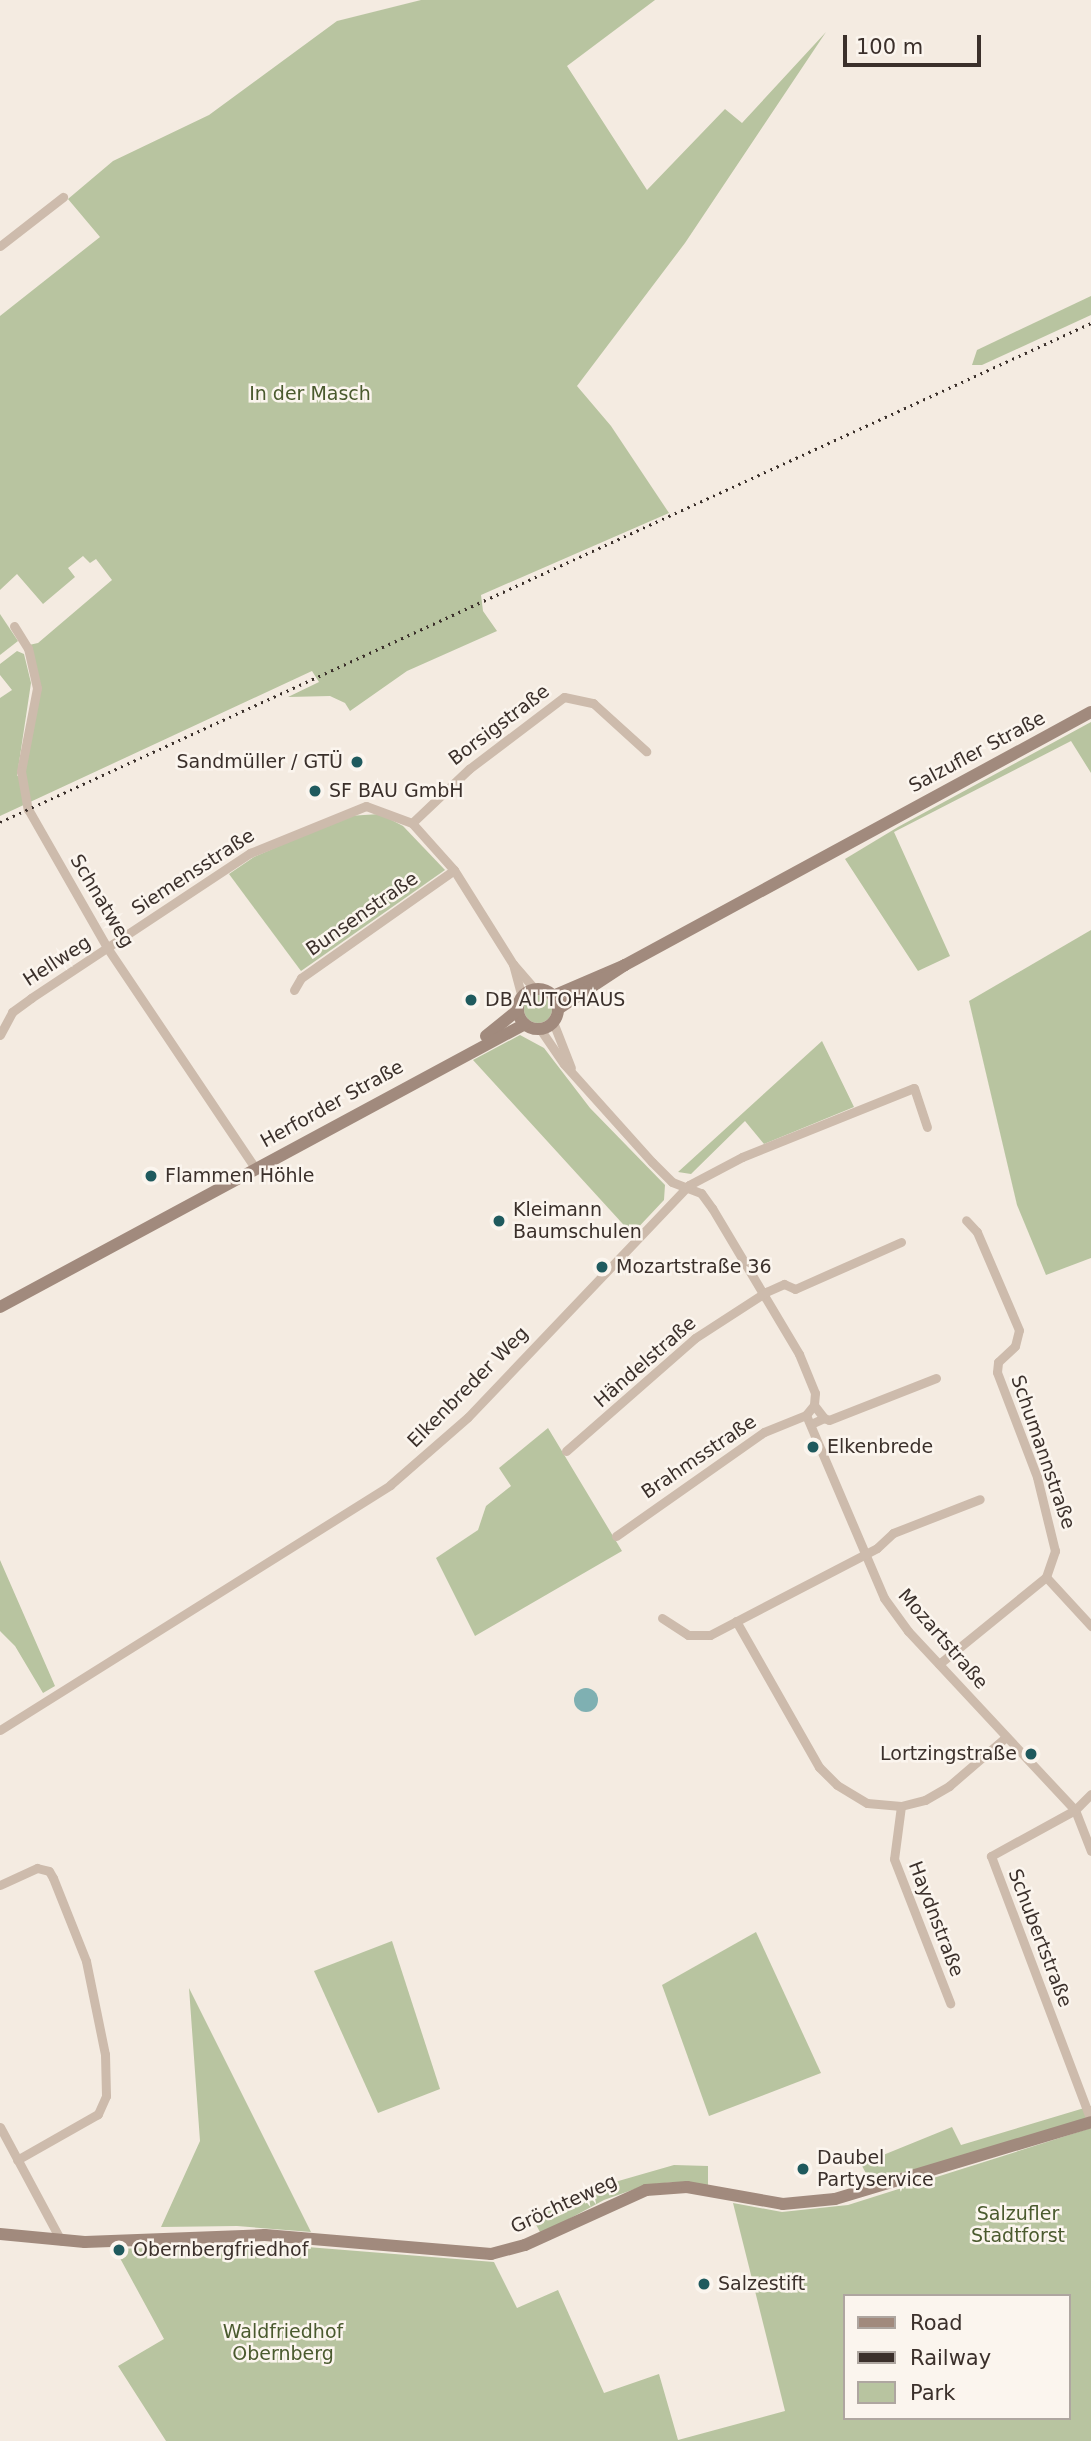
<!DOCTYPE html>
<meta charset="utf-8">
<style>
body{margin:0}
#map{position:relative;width:1091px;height:2441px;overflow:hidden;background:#f4ebe1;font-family:"DejaVu Sans",sans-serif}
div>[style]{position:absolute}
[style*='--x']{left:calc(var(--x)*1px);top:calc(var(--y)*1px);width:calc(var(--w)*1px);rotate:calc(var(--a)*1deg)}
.green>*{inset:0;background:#b8c4a0}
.round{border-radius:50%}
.water>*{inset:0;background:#7fb0b2}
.street>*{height:9px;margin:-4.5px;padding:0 4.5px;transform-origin:4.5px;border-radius:4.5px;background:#cdbbac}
.secondary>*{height:12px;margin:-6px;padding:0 6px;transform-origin:6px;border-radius:6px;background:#a18a7d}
.secondary>.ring{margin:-6px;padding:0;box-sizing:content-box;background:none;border:12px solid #a18a7d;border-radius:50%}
.rail>*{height:2.5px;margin-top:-1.25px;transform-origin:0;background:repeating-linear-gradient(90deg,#3b302b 0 2px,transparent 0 7px)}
.dots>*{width:19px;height:19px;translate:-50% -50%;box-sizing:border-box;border:4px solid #fbf5ee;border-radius:50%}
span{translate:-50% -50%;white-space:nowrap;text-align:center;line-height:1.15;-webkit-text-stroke:5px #fbf5ee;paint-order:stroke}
.park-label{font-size:19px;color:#4a5a2e}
.street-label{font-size:19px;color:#3b302b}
.poi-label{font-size:19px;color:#3b302b}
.right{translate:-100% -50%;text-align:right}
.left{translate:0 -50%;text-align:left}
.legend{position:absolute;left:843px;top:2294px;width:228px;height:126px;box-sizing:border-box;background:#fbf5ee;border:2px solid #aea6a0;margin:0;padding:9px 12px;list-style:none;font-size:21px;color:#3b302b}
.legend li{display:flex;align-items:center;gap:14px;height:35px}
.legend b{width:35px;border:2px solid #aea6a0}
.scale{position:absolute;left:843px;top:35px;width:138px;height:32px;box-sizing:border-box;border:4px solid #3b302b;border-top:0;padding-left:9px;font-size:21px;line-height:24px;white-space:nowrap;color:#3b302b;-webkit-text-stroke:5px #fbf5ee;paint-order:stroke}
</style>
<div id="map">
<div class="green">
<div style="clip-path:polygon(421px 0,655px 0,567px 66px,647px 190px,725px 109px,742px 123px,826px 32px,685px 243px,577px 386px,611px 426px,669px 513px,481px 595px,483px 611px,497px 631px,407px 671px,350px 711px,345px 703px,330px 696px,288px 697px,319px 682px,312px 671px,0 816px,0 698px,12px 690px,0 675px,0 664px,17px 651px,24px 654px,31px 683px,17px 776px,24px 773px,38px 685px,29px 645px,38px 643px,112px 580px,96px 559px,90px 563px,83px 556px,68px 568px,75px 577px,43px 604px,17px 574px,0 590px,0 316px,100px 237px,68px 199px,113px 161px,209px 115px,337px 21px)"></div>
<div style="clip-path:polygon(1091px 296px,1091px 315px,982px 365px,972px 365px,977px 350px)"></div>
<div style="clip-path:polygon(0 614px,18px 641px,0 655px)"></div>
<div style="clip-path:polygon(1091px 722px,1091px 773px,1071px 741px,894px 832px,950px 956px,918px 971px,845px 859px,898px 827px)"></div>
<div style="clip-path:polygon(380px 814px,403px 826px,445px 870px,301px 971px,229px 874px,254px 857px,348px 816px)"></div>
<div style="clip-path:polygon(1091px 930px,1091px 1258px,1046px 1275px,1017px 1205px,969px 1001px)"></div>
<div class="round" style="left:524px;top:995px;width:28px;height:28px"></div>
<div style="clip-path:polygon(520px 1035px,544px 1048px,590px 1108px,665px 1185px,664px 1200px,632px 1234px,473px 1060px)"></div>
<div style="clip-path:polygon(822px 1041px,854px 1107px,764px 1144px,745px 1121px,691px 1174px,678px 1172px)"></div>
<div style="clip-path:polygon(548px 1428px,622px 1551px,475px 1636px,436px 1558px,478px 1530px,486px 1506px,511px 1486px,499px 1468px)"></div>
<div style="clip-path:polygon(0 1560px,55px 1686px,43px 1693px,15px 1646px,0 1631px)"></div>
<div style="clip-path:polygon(756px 1932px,821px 2073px,709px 2116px,662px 1985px)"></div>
<div style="clip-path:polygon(392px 1941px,440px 2089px,378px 2113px,314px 1971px)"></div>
<div style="clip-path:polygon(189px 1988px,311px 2232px,237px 2226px,161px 2227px,200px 2141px)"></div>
<div style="clip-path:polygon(1091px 2106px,1091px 2117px,871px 2183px,861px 2164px,952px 2127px,961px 2145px)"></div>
<div style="clip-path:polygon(evenodd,1091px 2128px,1091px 2441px,166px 2441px,118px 2366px,164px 2339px,115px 2249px,270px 2244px,494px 2262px,517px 2308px,558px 2290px,604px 2393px,659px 2374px,678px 2440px,785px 2411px,733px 2203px,782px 2212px,848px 2205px,1091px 2128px,844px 2296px,1068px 2296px,1068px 2418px,844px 2418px,844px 2296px)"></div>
<div style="clip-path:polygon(674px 2165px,708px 2166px,708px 2188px,674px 2182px,646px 2185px,604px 2200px,541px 2234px,533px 2219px,594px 2188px)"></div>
</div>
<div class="water">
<div class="round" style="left:574px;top:1688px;width:24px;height:24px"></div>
</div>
<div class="street">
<div style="--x:0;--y:246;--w:80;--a:-37.9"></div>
<div style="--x:14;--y:626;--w:26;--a:58"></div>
<div style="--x:28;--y:648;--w:41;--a:77.3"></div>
<div style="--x:37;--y:688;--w:85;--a:100.9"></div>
<div style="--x:21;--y:771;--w:39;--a:80"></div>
<div style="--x:28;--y:809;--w:161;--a:60.3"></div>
<div style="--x:108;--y:949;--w:264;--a:56.1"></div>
<div style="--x:412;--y:823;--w:79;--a:-43.5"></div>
<div style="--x:469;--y:769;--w:119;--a:-37.2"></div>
<div style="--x:564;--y:697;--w:30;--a:12"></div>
<div style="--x:593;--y:703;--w:72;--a:42.2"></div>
<div style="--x:513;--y:964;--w:34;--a:75"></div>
<div style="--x:294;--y:990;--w:14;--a:-60"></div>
<div style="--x:301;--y:978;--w:187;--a:-35.2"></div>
<div style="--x:553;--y:1022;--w:49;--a:68.6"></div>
<div style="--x:540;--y:1029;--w:42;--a:55.6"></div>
<div style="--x:564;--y:1064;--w:132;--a:48.1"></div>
<div style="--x:652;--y:1162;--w:28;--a:45"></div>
<div style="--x:672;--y:1182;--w:31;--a:21"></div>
<div style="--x:701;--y:1193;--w:19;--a:54"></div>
<div style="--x:712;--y:1208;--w:170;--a:59.2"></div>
<div style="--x:799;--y:1354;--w:42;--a:67.7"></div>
<div style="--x:815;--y:1393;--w:12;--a:95"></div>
<div style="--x:814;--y:1405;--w:13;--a:129"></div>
<div style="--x:806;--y:1415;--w:199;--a:66.9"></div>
<div style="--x:884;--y:1598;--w:41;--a:54"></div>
<div style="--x:908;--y:1631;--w:245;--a:47"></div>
<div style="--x:1075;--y:1810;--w:44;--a:68.7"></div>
<div style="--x:0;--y:1035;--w:26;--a:-62"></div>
<div style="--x:12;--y:1012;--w:24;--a:-36"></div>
<div style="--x:31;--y:998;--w:263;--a:-33.5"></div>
<div style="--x:250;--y:853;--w:125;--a:-22.1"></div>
<div style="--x:366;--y:806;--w:49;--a:20.3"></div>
<div style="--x:412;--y:823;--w:63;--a:48.2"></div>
<div style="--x:454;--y:870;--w:111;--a:57.9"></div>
<div style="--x:513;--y:964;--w:33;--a:49"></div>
<div style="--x:824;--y:1418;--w:5;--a:22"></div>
<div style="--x:829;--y:1420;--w:115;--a:-21.4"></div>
<div style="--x:811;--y:1424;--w:14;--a:-25"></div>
<div style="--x:824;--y:1418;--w:16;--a:-128"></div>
<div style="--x:566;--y:1451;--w:171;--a:-41.2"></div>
<div style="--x:695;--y:1338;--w:85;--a:-32.9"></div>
<div style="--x:766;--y:1292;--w:20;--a:-24"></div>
<div style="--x:784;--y:1284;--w:12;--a:24"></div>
<div style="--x:795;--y:1289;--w:116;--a:-23.9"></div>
<div style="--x:616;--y:1536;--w:181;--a:-35.1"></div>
<div style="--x:764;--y:1432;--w:45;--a:-22"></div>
<div style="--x:1046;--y:1577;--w:67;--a:47.4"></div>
<div style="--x:662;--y:1618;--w:31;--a:33"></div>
<div style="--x:688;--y:1635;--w:22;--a:0"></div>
<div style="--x:710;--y:1635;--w:188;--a:-27.5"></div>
<div style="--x:877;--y:1548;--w:22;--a:-43"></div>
<div style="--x:893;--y:1533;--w:93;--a:-21.3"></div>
<div style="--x:736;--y:1621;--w:168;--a:60.4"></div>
<div style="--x:819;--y:1767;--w:25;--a:45"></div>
<div style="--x:837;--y:1785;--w:35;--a:31"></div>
<div style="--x:867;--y:1803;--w:34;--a:5"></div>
<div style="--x:901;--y:1806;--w:25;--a:-14"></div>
<div style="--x:925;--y:1800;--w:28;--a:-30"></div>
<div style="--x:949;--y:1786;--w:75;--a:-40.7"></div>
<div style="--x:939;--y:1664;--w:138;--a:-39.1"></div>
<div style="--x:1046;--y:1577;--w:28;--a:-71"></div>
<div style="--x:1055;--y:1551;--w:76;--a:-103.7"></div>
<div style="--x:1037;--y:1477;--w:112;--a:-110.9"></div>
<div style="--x:997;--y:1372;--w:10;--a:-84"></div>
<div style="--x:998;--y:1362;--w:23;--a:-43"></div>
<div style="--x:1015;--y:1346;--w:16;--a:-76"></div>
<div style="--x:1019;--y:1330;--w:107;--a:-113.2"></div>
<div style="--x:977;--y:1232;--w:16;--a:-133"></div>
<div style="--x:0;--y:1730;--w:461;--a:-32.1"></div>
<div style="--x:390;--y:1485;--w:103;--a:-41.1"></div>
<div style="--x:468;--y:1417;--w:320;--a:-46.4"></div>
<div style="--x:689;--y:1185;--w:60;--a:-27.8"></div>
<div style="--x:742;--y:1157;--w:185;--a:-21.9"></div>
<div style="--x:914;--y:1088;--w:41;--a:71.6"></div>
<div style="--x:1091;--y:1794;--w:23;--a:135"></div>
<div style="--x:1075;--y:1810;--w:96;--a:151.3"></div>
<div style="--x:991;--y:1856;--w:283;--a:69.3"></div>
<div style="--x:901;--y:1806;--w:53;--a:97.5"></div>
<div style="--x:894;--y:1859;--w:155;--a:68.7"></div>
<div style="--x:0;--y:1885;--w:41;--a:-24.7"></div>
<div style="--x:37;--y:1868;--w:12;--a:14"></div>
<div style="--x:49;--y:1871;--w:8;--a:60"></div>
<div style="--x:53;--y:1878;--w:89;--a:68.3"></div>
<div style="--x:86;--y:1961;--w:95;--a:78.5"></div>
<div style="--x:105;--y:2054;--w:42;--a:88.6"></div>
<div style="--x:106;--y:2096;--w:20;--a:114"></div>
<div style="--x:98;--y:2114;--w:93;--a:150.4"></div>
<div style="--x:0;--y:2127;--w:129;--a:61.8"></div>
</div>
<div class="secondary">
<div class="ring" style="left:518px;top:989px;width:28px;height:28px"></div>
<div style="--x:553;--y:996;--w:78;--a:-23.3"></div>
<div style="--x:558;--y:1009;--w:80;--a:-33.3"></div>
<div style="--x:625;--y:965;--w:530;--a:-28.5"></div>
<div style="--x:486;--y:1036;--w:41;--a:-39.1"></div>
<div style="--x:0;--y:1307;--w:596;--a:-28.33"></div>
<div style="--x:0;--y:2234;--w:85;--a:5.4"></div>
<div style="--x:85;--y:2242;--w:180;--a:-2.2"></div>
<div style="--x:265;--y:2235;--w:227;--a:4.8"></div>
<div style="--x:491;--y:2254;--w:35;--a:-15"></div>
<div style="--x:525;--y:2245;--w:133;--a:-24.4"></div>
<div style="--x:646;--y:2190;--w:41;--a:-4.2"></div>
<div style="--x:687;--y:2187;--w:97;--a:10"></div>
<div style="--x:783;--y:2204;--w:52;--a:-5.5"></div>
<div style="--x:835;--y:2199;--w:267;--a:-16.7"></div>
</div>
<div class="rail">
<div style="--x:0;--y:822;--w:1200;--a:-24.58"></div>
</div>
<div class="dots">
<div style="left:357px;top:762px;background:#1f5a5e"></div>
<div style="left:315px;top:791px;background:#1f5a5e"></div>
<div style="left:471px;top:1000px;background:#1f5a5e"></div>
<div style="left:151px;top:1176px;background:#1f5a5e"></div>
<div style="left:499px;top:1221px;background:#1f5a5e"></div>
<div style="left:602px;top:1267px;background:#1f5a5e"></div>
<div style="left:813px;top:1447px;background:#1f5a5e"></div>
<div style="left:1031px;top:1754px;background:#1f5a5e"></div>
<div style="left:803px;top:2169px;background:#1f5a5e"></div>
<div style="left:119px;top:2250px;background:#1f5a5e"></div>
<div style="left:704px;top:2284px;background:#1f5a5e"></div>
</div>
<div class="park-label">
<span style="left:310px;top:394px">In der Masch</span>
<span style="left:1018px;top:2225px">Salzufler<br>Stadtforst</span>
<span style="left:283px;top:2343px">Waldfriedhof<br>Obernberg</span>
</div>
<div class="street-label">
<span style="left:499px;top:725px;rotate:-37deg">Borsigstraße</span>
<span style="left:977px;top:752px;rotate:-28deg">Salzufler Straße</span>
<span style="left:193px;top:872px;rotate:-33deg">Siemensstraße</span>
<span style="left:102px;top:901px;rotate:59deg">Schnatweg</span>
<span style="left:362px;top:914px;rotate:-35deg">Bunsenstraße</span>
<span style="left:57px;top:961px;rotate:-33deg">Hellweg</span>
<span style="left:332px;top:1104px;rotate:-29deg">Herforder Straße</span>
<span style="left:645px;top:1362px;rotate:-41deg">Händelstraße</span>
<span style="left:468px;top:1387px;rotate:-45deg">Elkenbreder Weg</span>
<span style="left:1043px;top:1452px;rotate:71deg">Schumannstraße</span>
<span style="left:699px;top:1457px;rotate:-34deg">Brahmsstraße</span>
<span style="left:943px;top:1639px;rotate:49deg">Mozartstraße</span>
<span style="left:936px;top:1919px;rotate:69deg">Haydnstraße</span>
<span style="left:1040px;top:1938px;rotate:69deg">Schubertstraße</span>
<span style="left:564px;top:2204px;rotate:-25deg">Gröchteweg</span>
</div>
<div class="poi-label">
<span class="right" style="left:343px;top:762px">Sandmüller / GTÜ</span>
<span class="left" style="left:329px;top:791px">SF BAU GmbH</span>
<span class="left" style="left:485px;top:1000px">DB AUTOHAUS</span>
<span class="left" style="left:165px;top:1176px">Flammen Höhle</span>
<span class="left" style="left:513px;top:1221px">Kleimann<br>Baumschulen</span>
<span class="left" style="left:616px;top:1267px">Mozartstraße 36</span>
<span class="left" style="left:827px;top:1447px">Elkenbrede</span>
<span class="right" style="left:1017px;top:1754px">Lortzingstraße</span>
<span class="left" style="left:817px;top:2169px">Daubel<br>Partyservice</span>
<span class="left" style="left:133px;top:2250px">Obernbergfriedhof</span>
<span class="left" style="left:718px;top:2284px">Salzestift</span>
</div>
<ul class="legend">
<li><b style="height:9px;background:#a18a7d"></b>Road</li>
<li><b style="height:9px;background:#3b302b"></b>Railway</li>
<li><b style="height:19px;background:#b8c4a0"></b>Park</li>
</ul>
<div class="scale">100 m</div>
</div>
